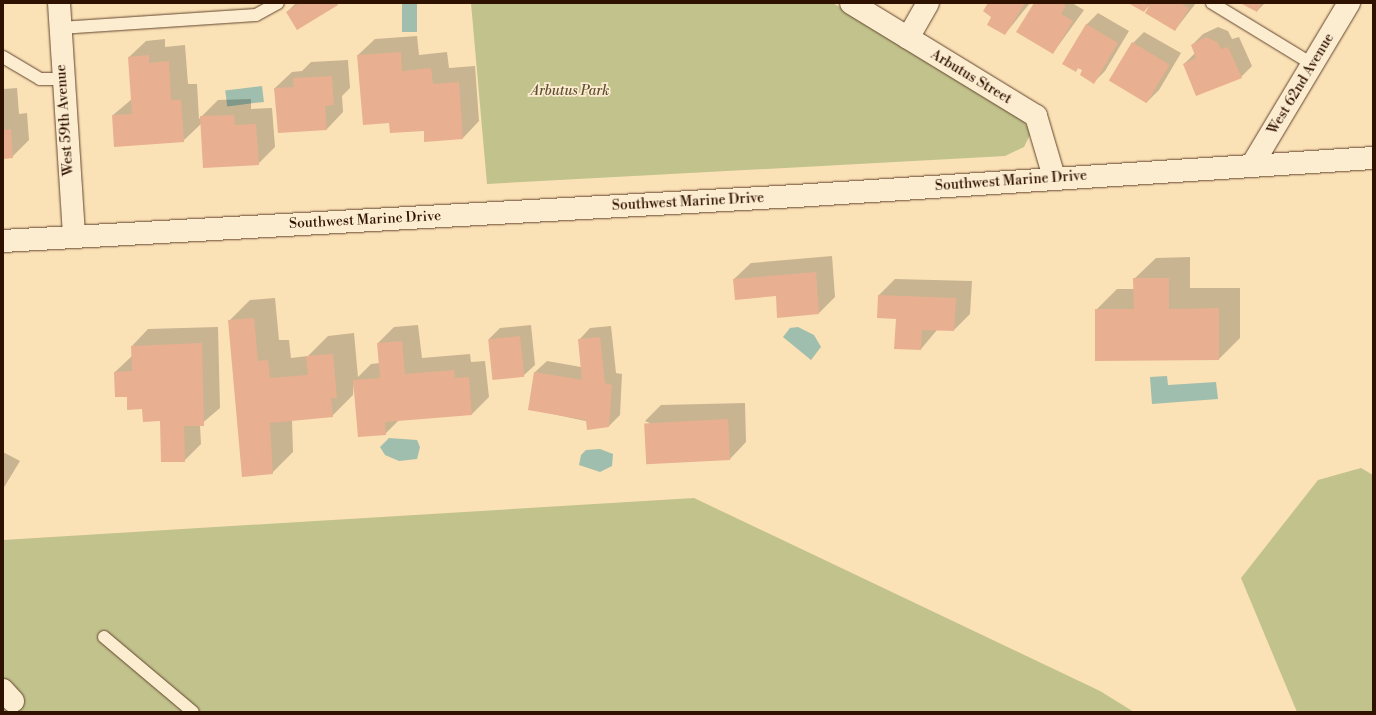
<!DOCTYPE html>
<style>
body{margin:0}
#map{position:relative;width:1376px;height:715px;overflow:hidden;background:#fbe1b6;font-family:"Libre Bodoni",serif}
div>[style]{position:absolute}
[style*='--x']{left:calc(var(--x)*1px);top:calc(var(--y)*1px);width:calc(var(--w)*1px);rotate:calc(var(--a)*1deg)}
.green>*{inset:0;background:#c1c28c}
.water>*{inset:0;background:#9fbead;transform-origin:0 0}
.shadow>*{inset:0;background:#0003}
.building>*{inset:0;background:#e8b091;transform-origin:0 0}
.roads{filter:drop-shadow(0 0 1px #62452e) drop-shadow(0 0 1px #62452e)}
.lane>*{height:12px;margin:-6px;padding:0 6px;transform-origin:6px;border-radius:6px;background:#fcecd0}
.street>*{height:22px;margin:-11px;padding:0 11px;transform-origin:11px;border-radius:11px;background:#fcecd0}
.secondary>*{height:22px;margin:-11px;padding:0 11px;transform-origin:11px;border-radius:11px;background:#fcecd0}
span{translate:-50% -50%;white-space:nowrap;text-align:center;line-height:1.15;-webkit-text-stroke:3.5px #fcecd0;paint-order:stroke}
.street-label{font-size:14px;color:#2f1100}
.park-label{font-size:14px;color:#624f31;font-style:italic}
.frame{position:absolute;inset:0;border:4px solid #2f1100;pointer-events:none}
</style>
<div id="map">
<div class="green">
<div style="clip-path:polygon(471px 3px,833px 3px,1023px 120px,1031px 133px,1024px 147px,1005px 156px,487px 184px)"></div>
<div style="clip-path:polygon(1361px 468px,1373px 475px,1373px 712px,1297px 712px,1241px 578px,1318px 480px)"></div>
<div style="clip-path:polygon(694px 498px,1100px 691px,1134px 712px,3px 712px,3px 540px)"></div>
</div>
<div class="water">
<div style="left:402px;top:3px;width:15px;height:29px"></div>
<div style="left:262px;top:86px;width:16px;height:37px;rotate:83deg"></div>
<div style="clip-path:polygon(798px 327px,814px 335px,821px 347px,811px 360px,783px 337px,790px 328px)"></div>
<div style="clip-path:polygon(1167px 376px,1168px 385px,1216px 382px,1218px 399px,1152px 404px,1150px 377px)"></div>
<div style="clip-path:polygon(389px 438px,417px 440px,420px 447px,417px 459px,399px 461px,385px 455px,380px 447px)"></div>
<div style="clip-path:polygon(600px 449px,613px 454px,612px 466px,600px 472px,579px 465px,581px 455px,586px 450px)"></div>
</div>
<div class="shadow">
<div style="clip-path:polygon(296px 3px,338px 3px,287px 12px)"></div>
<div style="clip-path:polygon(989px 3px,1030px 3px,1005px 34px)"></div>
<div style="clip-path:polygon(1035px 3px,1072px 3px,1084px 10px,1053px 53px)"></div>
<div style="clip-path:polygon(1130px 3px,1196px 3px,1175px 30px,1150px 5px,1144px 11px)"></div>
<div style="clip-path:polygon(1242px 3px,1265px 3px,1257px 11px)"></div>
<div style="clip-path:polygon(1098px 13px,1129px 31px,1105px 71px,1094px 82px,1084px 70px,1064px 63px,1087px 24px)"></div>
<div style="clip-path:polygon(1218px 27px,1228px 31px,1232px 39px,1239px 37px,1252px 66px,1241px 77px,1184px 64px,1195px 53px,1192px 45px,1203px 34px)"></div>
<div style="clip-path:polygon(1144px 32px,1181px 53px,1159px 90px,1148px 101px,1133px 43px)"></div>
<div style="clip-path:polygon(417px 36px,419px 55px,447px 52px,449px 68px,475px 66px,479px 121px,463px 138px,390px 122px,358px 55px,375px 39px)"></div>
<div style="clip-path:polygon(165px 39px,165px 47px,185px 45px,188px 84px,197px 84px,199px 119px,218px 100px,251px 99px,251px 109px,272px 108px,275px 147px,258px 164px,202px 123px,183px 141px,113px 115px,132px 99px,129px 57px,146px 41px)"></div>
<div style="clip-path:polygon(348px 60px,350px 88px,342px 96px,343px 112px,327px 129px,275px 88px,292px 72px,302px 71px,311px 62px)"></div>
<div style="clip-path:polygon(17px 88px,19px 114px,27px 113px,29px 140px,12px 157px,3px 158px,3px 89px)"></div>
<div style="clip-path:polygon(832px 256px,835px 297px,819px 313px,734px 279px,751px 263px)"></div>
<div style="clip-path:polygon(1190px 257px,1190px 288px,1240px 288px,1240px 338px,1219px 359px,1096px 310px,1117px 289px,1135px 289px,1134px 279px,1156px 258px)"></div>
<div style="clip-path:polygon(895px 279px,972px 281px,970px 314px,954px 330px,937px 330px,921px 349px,897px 318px,878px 317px,879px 295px)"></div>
<div style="clip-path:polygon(275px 298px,279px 340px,289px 340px,291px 358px,308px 356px,328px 336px,354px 333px,358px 377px,371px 364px,380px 363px,378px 343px,394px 327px,418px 325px,422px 358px,470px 354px,471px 362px,485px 361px,489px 397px,472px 414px,399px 420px,385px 434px,359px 436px,354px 380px,353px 395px,332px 416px,292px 420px,293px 452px,272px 473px,229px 321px,250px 300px)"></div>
<div style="clip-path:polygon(531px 325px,535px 365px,523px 376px,489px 339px,500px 328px)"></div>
<div style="clip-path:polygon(611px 326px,616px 373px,622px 374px,620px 415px,609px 426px,529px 409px,535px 372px,547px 361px,581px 367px,579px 340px,590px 328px)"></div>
<div style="clip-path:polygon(218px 327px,220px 408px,200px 425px,201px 444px,184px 461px,161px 420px,128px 396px,115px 372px,132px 356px,132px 346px,148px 329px)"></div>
<div style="clip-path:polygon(745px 403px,746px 442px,730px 459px,645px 421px,661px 405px)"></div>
<div style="clip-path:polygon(3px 452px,20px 461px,3px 489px)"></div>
</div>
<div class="building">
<div style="clip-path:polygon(300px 3px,337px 3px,338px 5px,297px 30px,286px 12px)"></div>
<div style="clip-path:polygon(988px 3px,1025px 3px,1005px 35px,987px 25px,991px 17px,983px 11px)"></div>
<div style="clip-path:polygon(1034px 3px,1061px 3px,1066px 6px,1061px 14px,1073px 21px,1053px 54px,1016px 32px)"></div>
<div style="clip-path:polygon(1128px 3px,1149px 3px,1144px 12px)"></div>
<div style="clip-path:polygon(1151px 3px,1180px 3px,1189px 8px,1175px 31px,1145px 13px)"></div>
<div style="clip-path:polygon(1240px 3px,1262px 3px,1257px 12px)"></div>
<div style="clip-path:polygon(1086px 24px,1118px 43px,1094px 84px,1080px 75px,1082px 70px,1078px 68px,1076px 72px,1062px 64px)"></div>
<div style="clip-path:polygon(1206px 37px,1217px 42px,1221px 49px,1228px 47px,1242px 78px,1196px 96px,1183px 64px,1196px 58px,1191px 45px)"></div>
<div style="left:1132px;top:42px;width:44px;height:45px;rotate:31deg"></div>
<div style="clip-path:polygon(401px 52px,402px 71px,431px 68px,433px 84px,459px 82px,463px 139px,424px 142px,424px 131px,390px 133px,389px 123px,363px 125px,357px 55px)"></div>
<div style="clip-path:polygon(149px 55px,149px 63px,169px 61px,171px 100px,181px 100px,184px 142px,114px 147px,112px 115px,132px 114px,128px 57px)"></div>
<div style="clip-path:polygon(332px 76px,334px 105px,325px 106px,327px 130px,278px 133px,274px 88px,294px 87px,293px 78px)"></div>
<div style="clip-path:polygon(234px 115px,235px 125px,256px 124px,259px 165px,203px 168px,200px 116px)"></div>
<div style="clip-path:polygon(11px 129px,13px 158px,3px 159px,3px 130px)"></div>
<div style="clip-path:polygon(816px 272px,819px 314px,777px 318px,776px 296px,735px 300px,733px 279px)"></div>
<div style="clip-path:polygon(1133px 278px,1169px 278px,1169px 309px,1219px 308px,1219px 360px,1095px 361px,1095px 309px,1134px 309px)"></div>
<div style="clip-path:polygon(878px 295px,956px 298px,954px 331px,922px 330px,921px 350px,894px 349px,896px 319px,877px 318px)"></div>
<div style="clip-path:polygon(254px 318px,258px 361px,268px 360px,270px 378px,308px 375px,306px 356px,333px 354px,337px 398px,331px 398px,333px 417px,270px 423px,273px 474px,242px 477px,228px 320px)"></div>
<div style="left:520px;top:336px;width:41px;height:32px;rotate:84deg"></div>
<div style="clip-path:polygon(600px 337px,605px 383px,612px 385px,609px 427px,587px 430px,586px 420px,528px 410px,534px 372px,582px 380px,578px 339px)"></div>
<div style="clip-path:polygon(402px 341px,405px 374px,454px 370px,455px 378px,469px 377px,472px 415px,385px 422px,386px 435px,358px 437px,353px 380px,380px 378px,377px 343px)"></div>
<div style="clip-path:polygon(202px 343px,204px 426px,184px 426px,185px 462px,161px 462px,160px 421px,143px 422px,142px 409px,127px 410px,127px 397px,115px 397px,114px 372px,132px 371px,131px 346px)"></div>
<div style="left:728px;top:419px;width:41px;height:84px;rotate:87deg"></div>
</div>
<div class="roads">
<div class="lane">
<div style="--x:1212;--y:3;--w:117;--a:31.4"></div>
<div style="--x:60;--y:28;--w:196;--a:-3.8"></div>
<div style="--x:256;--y:15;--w:25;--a:-29"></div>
<div style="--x:3;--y:57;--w:43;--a:30.7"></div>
<div style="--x:40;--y:79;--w:23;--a:0"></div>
<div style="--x:104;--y:637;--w:116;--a:40.1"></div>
</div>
<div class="street">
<div style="--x:59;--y:3;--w:234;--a:86.3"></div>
<div style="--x:851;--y:3;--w:217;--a:31.4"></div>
<div style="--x:1036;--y:116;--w:64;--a:73.6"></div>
<div style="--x:908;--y:38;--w:40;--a:-60.3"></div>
<div style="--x:1252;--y:165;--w:189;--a:-59.1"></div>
<div style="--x:3;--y:690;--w:15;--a:48"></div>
</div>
<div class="secondary">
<div style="--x:3;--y:241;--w:794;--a:-3.25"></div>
<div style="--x:796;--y:196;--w:578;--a:-3.77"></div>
</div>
</div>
<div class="street-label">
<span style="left:971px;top:77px;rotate:31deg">Arbutus Street</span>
<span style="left:1301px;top:84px;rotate:-59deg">West 62nd Avenue</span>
<span style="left:65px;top:120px;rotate:-94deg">West 59th Avenue</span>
<span style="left:1011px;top:181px;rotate:-4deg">Southwest Marine Drive</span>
<span style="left:688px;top:202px;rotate:-3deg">Southwest Marine Drive</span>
<span style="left:365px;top:220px;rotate:-3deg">Southwest Marine Drive</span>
</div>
<div class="park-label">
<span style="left:570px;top:91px">Arbutus Park</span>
</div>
<div class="frame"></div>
</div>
